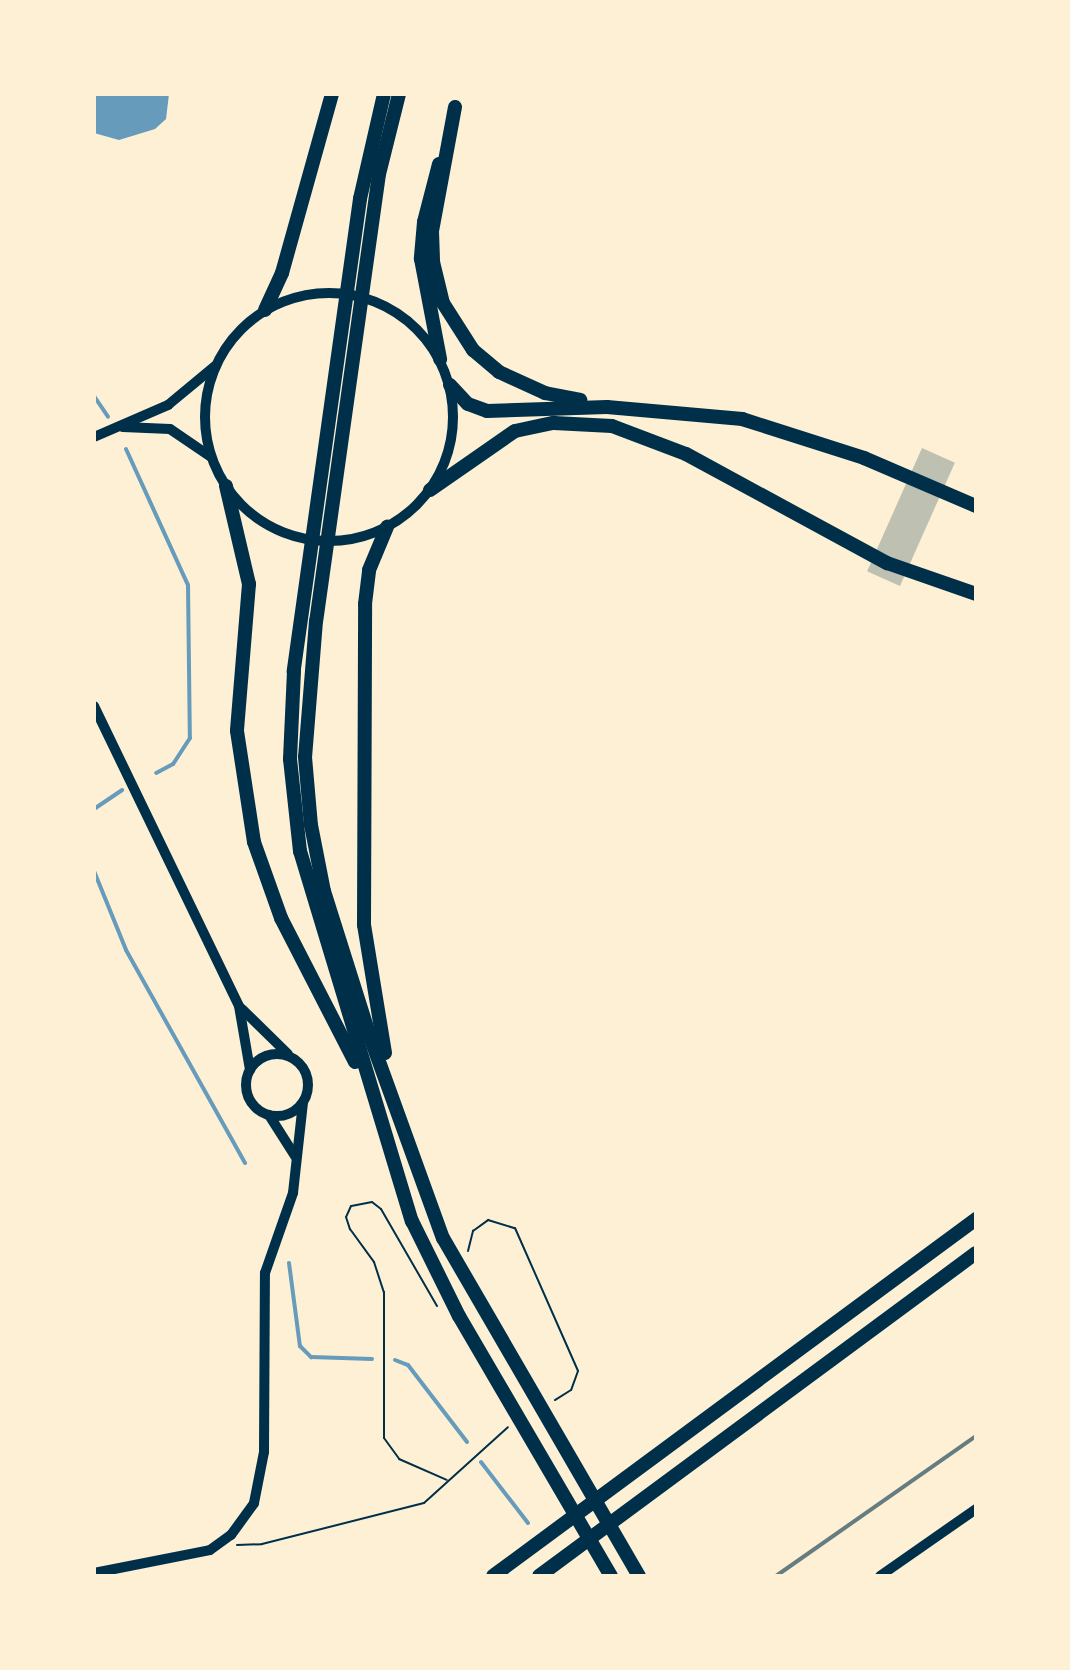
<!DOCTYPE html>
<style>
body{margin:0}
#map{position:relative;width:1070px;height:1670px;overflow:hidden;background:#fdf0d5;font-family:Jost,sans-serif}
div>[style]{position:absolute}
[style*='--x']{left:calc(var(--x)*1px);top:calc(var(--y)*1px);width:calc(var(--w)*1px);rotate:calc(var(--a)*1deg)}
.water>*{inset:0;background:#669bbc}
.stream>*{height:4px;margin:-2px;padding:0 2px;transform-origin:2px;border-radius:2px;background:#669bbc}
.building>*{inset:0;background:#bec0b2;transform-origin:0 0}
.path>*{height:2px;margin:-1px;padding:0 1px;transform-origin:1px;border-radius:1px;background:#003049}
.tertiary>*{height:10px;margin:-5px;padding:0 5px;transform-origin:5px;border-radius:5px;background:#003049}
.tertiary>.ring{margin:-5px;padding:0;box-sizing:content-box;background:none;border:10px solid #003049;border-radius:50%}
.trunk>*{height:14px;margin:-7px;padding:0 7px;transform-origin:7px;border-radius:7px;background:#003049}
.motorway>*{height:14px;margin:-7px;padding:0 7px;transform-origin:7px;border-radius:7px;background:#003049}
.rail>*{height:4px;margin:-2px;padding:0 2px;transform-origin:2px;border-radius:2px;background:#657d81}
span{translate:-50% -50%;white-space:nowrap;text-align:center;line-height:1.15;-webkit-text-stroke:8px #fdf0d5;paint-order:stroke}
.frame{position:absolute;inset:0;border:96px solid #fdf0d5;pointer-events:none}
</style>
<div id="map">
<div class="water">
<div style="clip-path:polygon(94px 94px,169px 94px,166px 119px,155px 129px,119px 140px,94px 133px)"></div>
</div>
<div class="stream">
<div style="--x:94;--y:396;--w:25;--a:56"></div>
<div style="--x:126;--y:449;--w:149;--a:65.5"></div>
<div style="--x:188;--y:585;--w:153;--a:89.3"></div>
<div style="--x:190;--y:738;--w:31;--a:123"></div>
<div style="--x:173;--y:764;--w:19;--a:152"></div>
<div style="--x:94;--y:809;--w:34;--a:-34"></div>
<div style="--x:94;--y:871;--w:85;--a:67.9"></div>
<div style="--x:126;--y:950;--w:244;--a:60.8"></div>
<div style="--x:289;--y:1263;--w:84;--a:82.5"></div>
<div style="--x:300;--y:1346;--w:16;--a:45"></div>
<div style="--x:311;--y:1357;--w:61;--a:1.9"></div>
<div style="--x:395;--y:1360;--w:14;--a:21"></div>
<div style="--x:408;--y:1365;--w:97;--a:52.5"></div>
<div style="--x:481;--y:1462;--w:77;--a:52.4"></div>
</div>
<div class="building">
<div style="left:922px;top:448px;width:36px;height:135px;rotate:24deg"></div>
</div>
<div class="path">
<div style="--x:468;--y:1251;--w:21;--a:-76"></div>
<div style="--x:473;--y:1231;--w:19;--a:-36"></div>
<div style="--x:488;--y:1220;--w:28;--a:17"></div>
<div style="--x:515;--y:1228;--w:156;--a:66.2"></div>
<div style="--x:578;--y:1371;--w:20;--a:110"></div>
<div style="--x:571;--y:1390;--w:19;--a:148"></div>
<div style="--x:437;--y:1306;--w:112;--a:-120"></div>
<div style="--x:381;--y:1209;--w:11;--a:-142"></div>
<div style="--x:372;--y:1202;--w:21;--a:169"></div>
<div style="--x:351;--y:1206;--w:12;--a:114"></div>
<div style="--x:346;--y:1217;--w:13;--a:72"></div>
<div style="--x:350;--y:1229;--w:41;--a:54"></div>
<div style="--x:374;--y:1262;--w:32;--a:72"></div>
<div style="--x:384;--y:1292;--w:146;--a:90"></div>
<div style="--x:384;--y:1438;--w:26;--a:54"></div>
<div style="--x:399;--y:1459;--w:52;--a:23.6"></div>
<div style="--x:237;--y:1545;--w:25;--a:-2"></div>
<div style="--x:262;--y:1544;--w:167;--a:-14.2"></div>
<div style="--x:424;--y:1503;--w:113;--a:-42.1"></div>
</div>
<div class="tertiary">
<div class="ring" style="left:205px;top:293px;width:238px;height:238px"></div>
<div style="--x:123;--y:427;--w:47;--a:2.4"></div>
<div style="--x:170;--y:429;--w:50;--a:34.3"></div>
<div style="--x:94;--y:437;--w:81;--a:-23.4"></div>
<div style="--x:168;--y:405;--w:61;--a:-39.7"></div>
<div style="--x:94;--y:706;--w:333;--a:64.2"></div>
<div style="--x:239;--y:1006;--w:65;--a:80.2"></div>
<div style="--x:242;--y:1009;--w:64;--a:44.4"></div>
<div class="ring" style="left:246px;top:1054px;width:52px;height:52px"></div>
<div style="--x:269;--y:1115;--w:49;--a:57.6"></div>
<div style="--x:94;--y:1573;--w:118;--a:-11.2"></div>
<div style="--x:210;--y:1550;--w:26;--a:-36"></div>
<div style="--x:231;--y:1535;--w:39;--a:-54"></div>
<div style="--x:254;--y:1503;--w:52;--a:-78.9"></div>
<div style="--x:264;--y:1452;--w:179;--a:-89.7"></div>
<div style="--x:265;--y:1273;--w:85;--a:-70.7"></div>
<div style="--x:293;--y:1193;--w:91;--a:-83.7"></div>
<div style="--x:880;--y:1576;--w:117;--a:-34.9"></div>
</div>
<div class="trunk">
<div style="--x:384;--y:94;--w:108;--a:102.9"></div>
<div style="--x:360;--y:199;--w:477;--a:98"></div>
<div style="--x:294;--y:671;--w:88;--a:92.6"></div>
<div style="--x:290;--y:759;--w:93;--a:83.8"></div>
<div style="--x:300;--y:851;--w:387;--a:73.2"></div>
<div style="--x:412;--y:1221;--w:106;--a:63.7"></div>
<div style="--x:459;--y:1316;--w:301;--a:59.7"></div>
<div style="--x:399;--y:94;--w:82;--a:104"></div>
<div style="--x:379;--y:174;--w:451;--a:98"></div>
<div style="--x:316;--y:621;--w:136;--a:94.6"></div>
<div style="--x:305;--y:757;--w:68;--a:85"></div>
<div style="--x:311;--y:825;--w:67;--a:78.9"></div>
<div style="--x:324;--y:891;--w:150;--a:72.5"></div>
<div style="--x:369;--y:1034;--w:217;--a:70.1"></div>
<div style="--x:443;--y:1238;--w:391;--a:59.9"></div>
<div style="--x:439;--y:164;--w:60;--a:104.5"></div>
<div style="--x:424;--y:222;--w:37;--a:95"></div>
<div style="--x:421;--y:259;--w:102;--a:79.2"></div>
<div style="--x:265;--y:310;--w:41;--a:-65.3"></div>
<div style="--x:282;--y:273;--w:186;--a:-74.4"></div>
<div style="--x:226;--y:486;--w:101;--a:76.8"></div>
<div style="--x:249;--y:584;--w:147;--a:94.7"></div>
<div style="--x:237;--y:731;--w:112;--a:81.3"></div>
<div style="--x:254;--y:842;--w:81;--a:70.4"></div>
<div style="--x:281;--y:918;--w:162;--a:62.8"></div>
<div style="--x:385;--y:1053;--w:130;--a:-99.3"></div>
<div style="--x:364;--y:925;--w:321;--a:-89.8"></div>
<div style="--x:365;--y:604;--w:34;--a:-83"></div>
<div style="--x:369;--y:570;--w:47;--a:-67.3"></div>
</div>
<div class="motorway">
<div style="--x:455;--y:107;--w:126;--a:100.5"></div>
<div style="--x:432;--y:231;--w:31;--a:88"></div>
<div style="--x:433;--y:262;--w:42;--a:76.3"></div>
<div style="--x:443;--y:303;--w:56;--a:57.4"></div>
<div style="--x:473;--y:350;--w:34;--a:40"></div>
<div style="--x:499;--y:372;--w:51;--a:24.5"></div>
<div style="--x:545;--y:393;--w:36;--a:11"></div>
<div style="--x:450;--y:385;--w:26;--a:47"></div>
<div style="--x:468;--y:404;--w:20;--a:20"></div>
<div style="--x:487;--y:411;--w:120;--a:-1.9"></div>
<div style="--x:607;--y:407;--w:136;--a:5.1"></div>
<div style="--x:742;--y:419;--w:128;--a:17.7"></div>
<div style="--x:864;--y:458;--w:122;--a:23.2"></div>
<div style="--x:430;--y:490;--w:103;--a:-34.8"></div>
<div style="--x:515;--y:431;--w:40;--a:-12"></div>
<div style="--x:554;--y:423;--w:58;--a:3"></div>
<div style="--x:612;--y:426;--w:79;--a:20.7"></div>
<div style="--x:686;--y:454;--w:229;--a:28.5"></div>
<div style="--x:887;--y:563;--w:94;--a:19.2"></div>
<div style="--x:493;--y:1576;--w:601;--a:-36.47"></div>
<div style="--x:539;--y:1576;--w:543;--a:-36.47"></div>
</div>
<div class="rail">
<div style="--x:776;--y:1576;--w:244;--a:-35"></div>
</div>
<div class="frame"></div>
</div>
